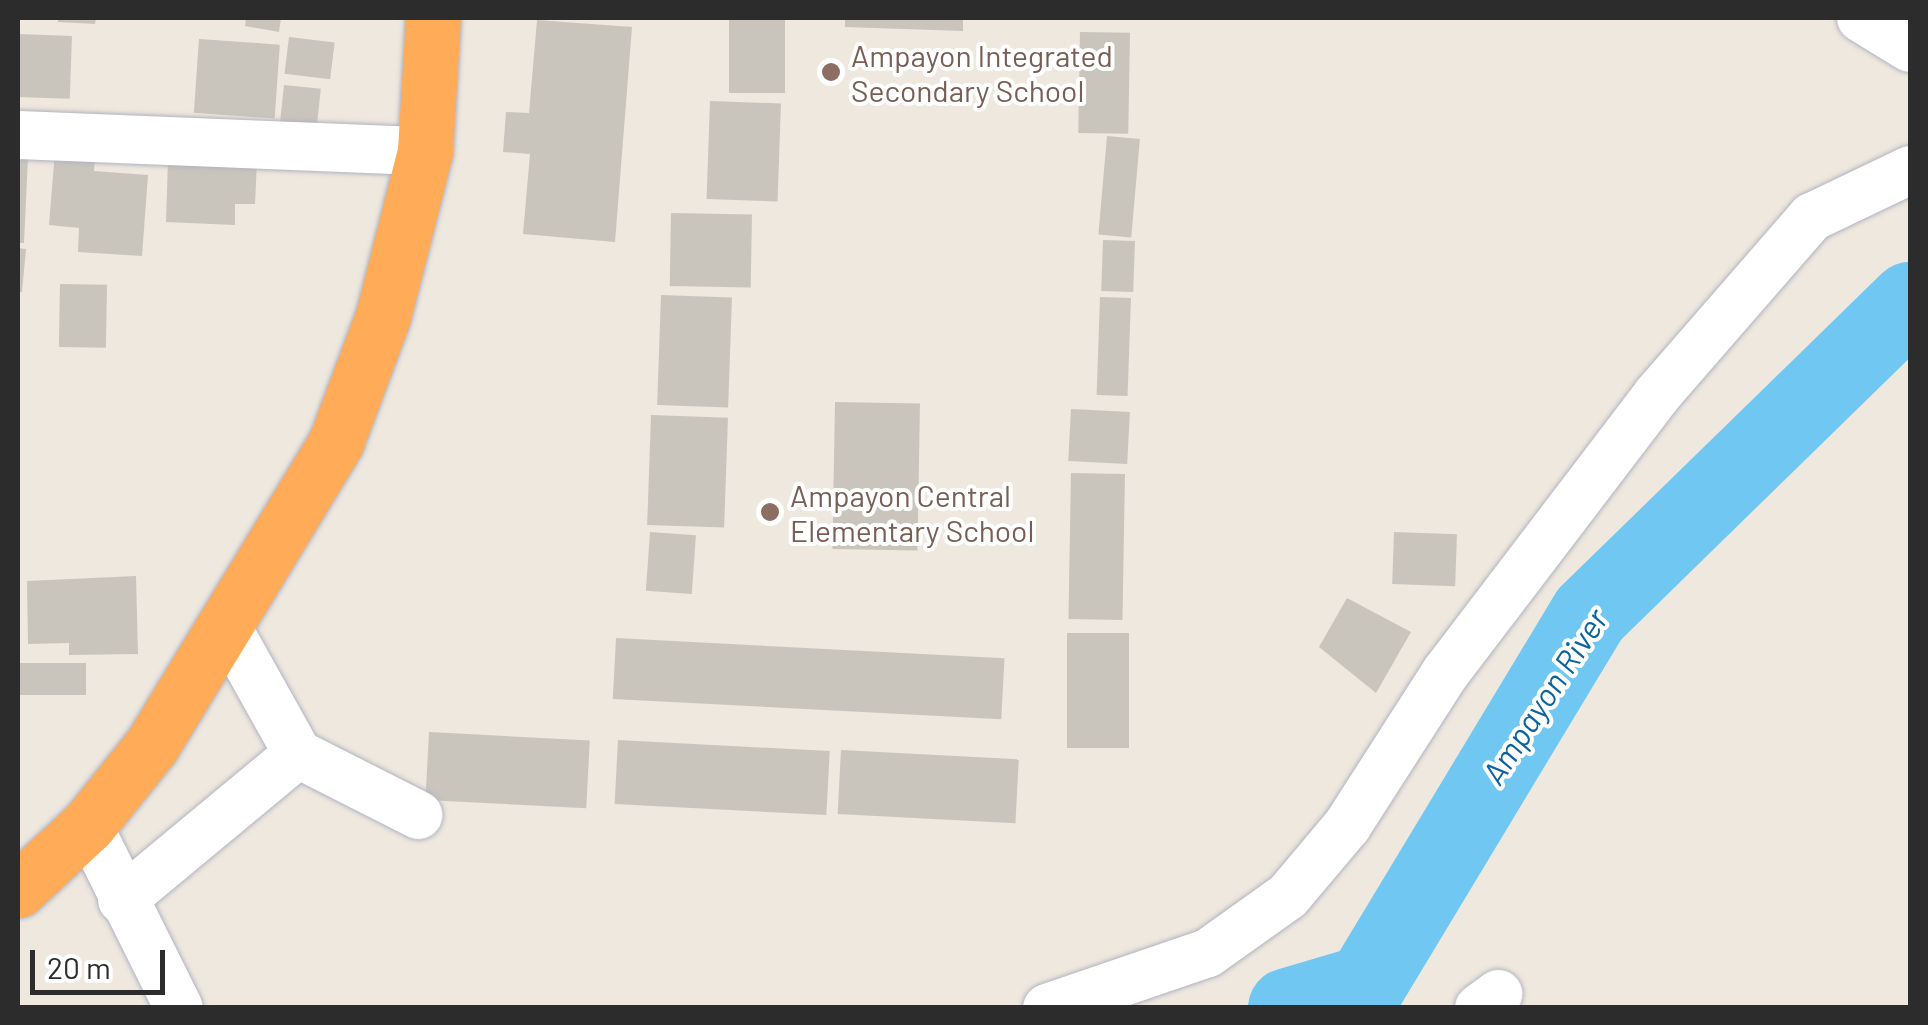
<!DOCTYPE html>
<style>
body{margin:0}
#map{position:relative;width:1928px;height:1025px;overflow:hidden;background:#eee8de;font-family:Barlow,sans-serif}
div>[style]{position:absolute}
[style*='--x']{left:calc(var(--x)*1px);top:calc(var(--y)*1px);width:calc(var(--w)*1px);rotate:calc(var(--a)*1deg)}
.river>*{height:80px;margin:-40px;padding:0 40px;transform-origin:40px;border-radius:40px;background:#70c7f1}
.building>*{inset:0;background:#c9c5bd;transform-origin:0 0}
.roads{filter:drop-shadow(0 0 2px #b2b3c0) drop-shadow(0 0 2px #b2b3c0)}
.street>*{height:48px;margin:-24px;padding:0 24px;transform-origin:24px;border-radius:24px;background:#fff}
.highway>*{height:55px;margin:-27.5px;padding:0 27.5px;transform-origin:27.5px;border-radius:27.5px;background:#ffab58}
.dots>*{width:28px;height:28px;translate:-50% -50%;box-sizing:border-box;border:5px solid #fff;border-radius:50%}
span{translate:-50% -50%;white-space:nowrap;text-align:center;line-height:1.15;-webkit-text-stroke:8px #fff;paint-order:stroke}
.education-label{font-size:30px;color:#785e54}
.left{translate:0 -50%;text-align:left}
.water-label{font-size:32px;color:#0b64a0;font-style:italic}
.frame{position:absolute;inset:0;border:20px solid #2c2c2c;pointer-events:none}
.scale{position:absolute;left:30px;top:950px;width:135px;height:45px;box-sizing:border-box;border:5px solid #2c2c2c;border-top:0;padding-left:12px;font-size:30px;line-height:35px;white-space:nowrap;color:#2c2c2c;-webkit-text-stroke:8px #fff;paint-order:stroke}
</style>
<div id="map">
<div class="river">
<div style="--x:1288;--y:1008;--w:81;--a:-16.4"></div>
<div style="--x:1366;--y:985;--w:433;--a:-58.9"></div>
<div style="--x:1590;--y:614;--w:447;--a:-44.3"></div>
</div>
<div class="building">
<div style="clip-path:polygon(58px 18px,96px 18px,95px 24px,58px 22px)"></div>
<div style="clip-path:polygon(246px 18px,281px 18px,279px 32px,245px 26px)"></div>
<div style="left:729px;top:18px;width:56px;height:75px"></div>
<div style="clip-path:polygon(845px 18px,963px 18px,963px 31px,845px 27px)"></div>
<div style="clip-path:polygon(537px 20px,632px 27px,615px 242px,523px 234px,530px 154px,503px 152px,506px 112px,529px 113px)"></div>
<div style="left:1080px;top:32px;width:50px;height:101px;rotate:1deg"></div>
<div style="left:18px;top:34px;width:54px;height:63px;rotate:2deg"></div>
<div style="left:289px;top:37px;width:46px;height:37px;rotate:7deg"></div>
<div style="left:199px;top:39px;width:81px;height:74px;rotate:4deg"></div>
<div style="left:284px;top:85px;width:37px;height:45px;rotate:6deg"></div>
<div style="left:710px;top:101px;width:71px;height:98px;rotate:2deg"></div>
<div style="left:1107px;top:136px;width:33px;height:99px;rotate:5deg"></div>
<div style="clip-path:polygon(55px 151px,95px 154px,94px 171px,148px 175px,142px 256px,78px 252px,79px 228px,49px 225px)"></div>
<div style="clip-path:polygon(18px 157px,28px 157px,24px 243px,18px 243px)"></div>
<div style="clip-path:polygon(168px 159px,257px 161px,255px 204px,235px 204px,235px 225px,166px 222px)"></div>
<div style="left:671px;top:213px;width:81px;height:73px;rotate:1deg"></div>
<div style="left:1103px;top:240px;width:32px;height:51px;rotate:2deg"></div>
<div style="clip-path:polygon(18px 248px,26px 249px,22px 292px,18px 292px)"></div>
<div style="left:60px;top:284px;width:47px;height:63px;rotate:1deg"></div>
<div style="left:661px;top:295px;width:71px;height:110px;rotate:2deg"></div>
<div style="left:1100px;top:297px;width:31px;height:98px;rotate:2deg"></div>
<div style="left:835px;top:402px;width:85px;height:147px;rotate:1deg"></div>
<div style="left:1071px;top:409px;width:59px;height:52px;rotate:3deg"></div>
<div style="left:651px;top:415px;width:77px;height:110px;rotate:2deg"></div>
<div style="left:1071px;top:473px;width:54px;height:146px;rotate:1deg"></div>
<div style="left:650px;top:532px;width:46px;height:59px;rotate:4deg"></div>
<div style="left:1394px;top:532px;width:63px;height:52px;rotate:2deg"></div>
<div style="clip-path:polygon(136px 576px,138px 654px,69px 655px,69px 643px,28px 644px,27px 581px)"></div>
<div style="clip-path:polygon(1347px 598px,1411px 632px,1376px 693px,1319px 647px)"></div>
<div style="left:1067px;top:633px;width:62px;height:115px"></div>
<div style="left:616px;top:638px;width:389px;height:61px;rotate:3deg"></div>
<div style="left:86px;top:663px;width:32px;height:68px;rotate:90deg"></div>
<div style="left:429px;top:732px;width:161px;height:68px;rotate:3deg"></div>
<div style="left:618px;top:740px;width:212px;height:64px;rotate:3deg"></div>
<div style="left:841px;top:750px;width:178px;height:64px;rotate:3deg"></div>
</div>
<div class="roads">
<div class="street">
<div style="--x:1861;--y:18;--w:57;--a:31.5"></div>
<div style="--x:18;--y:135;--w:407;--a:2.3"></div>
<div style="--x:228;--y:629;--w:143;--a:60.8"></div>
<div style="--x:298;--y:754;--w:135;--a:26.9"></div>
<div style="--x:88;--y:825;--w:204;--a:63.6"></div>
<div style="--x:122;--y:900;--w:229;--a:-39.7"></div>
<div style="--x:1047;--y:1008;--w:170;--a:-18.9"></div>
<div style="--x:1208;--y:953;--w:98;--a:-35.5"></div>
<div style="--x:1288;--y:896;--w:92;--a:-49.9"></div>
<div style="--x:1347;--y:826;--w:183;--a:-57.3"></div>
<div style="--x:1446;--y:672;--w:348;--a:-52.7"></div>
<div style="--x:1657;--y:395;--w:236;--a:-49"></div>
<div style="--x:1812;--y:217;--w:109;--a:-25.6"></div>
<div style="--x:1479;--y:1008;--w:24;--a:-36"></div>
</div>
<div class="highway">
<div style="--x:18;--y:890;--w:96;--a:-42.9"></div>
<div style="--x:88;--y:825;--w:102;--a:-51.3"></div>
<div style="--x:152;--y:745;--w:354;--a:-58.7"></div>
<div style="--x:336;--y:442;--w:134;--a:-69.5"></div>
<div style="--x:383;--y:316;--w:170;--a:-75.7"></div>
<div style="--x:425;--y:151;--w:133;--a:-86.6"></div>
</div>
</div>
<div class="dots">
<div style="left:831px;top:72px;background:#8d6e63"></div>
<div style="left:770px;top:512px;background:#8d6e63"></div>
</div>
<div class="education-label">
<span class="left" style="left:851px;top:72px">Ampayon Integrated<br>Secondary School</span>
<span class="left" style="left:790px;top:512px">Ampayon Central<br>Elementary School</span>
</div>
<div class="water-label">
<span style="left:1544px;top:696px;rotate:-57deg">Ampayon River</span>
</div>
<div class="frame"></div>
<div class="scale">20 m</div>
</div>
